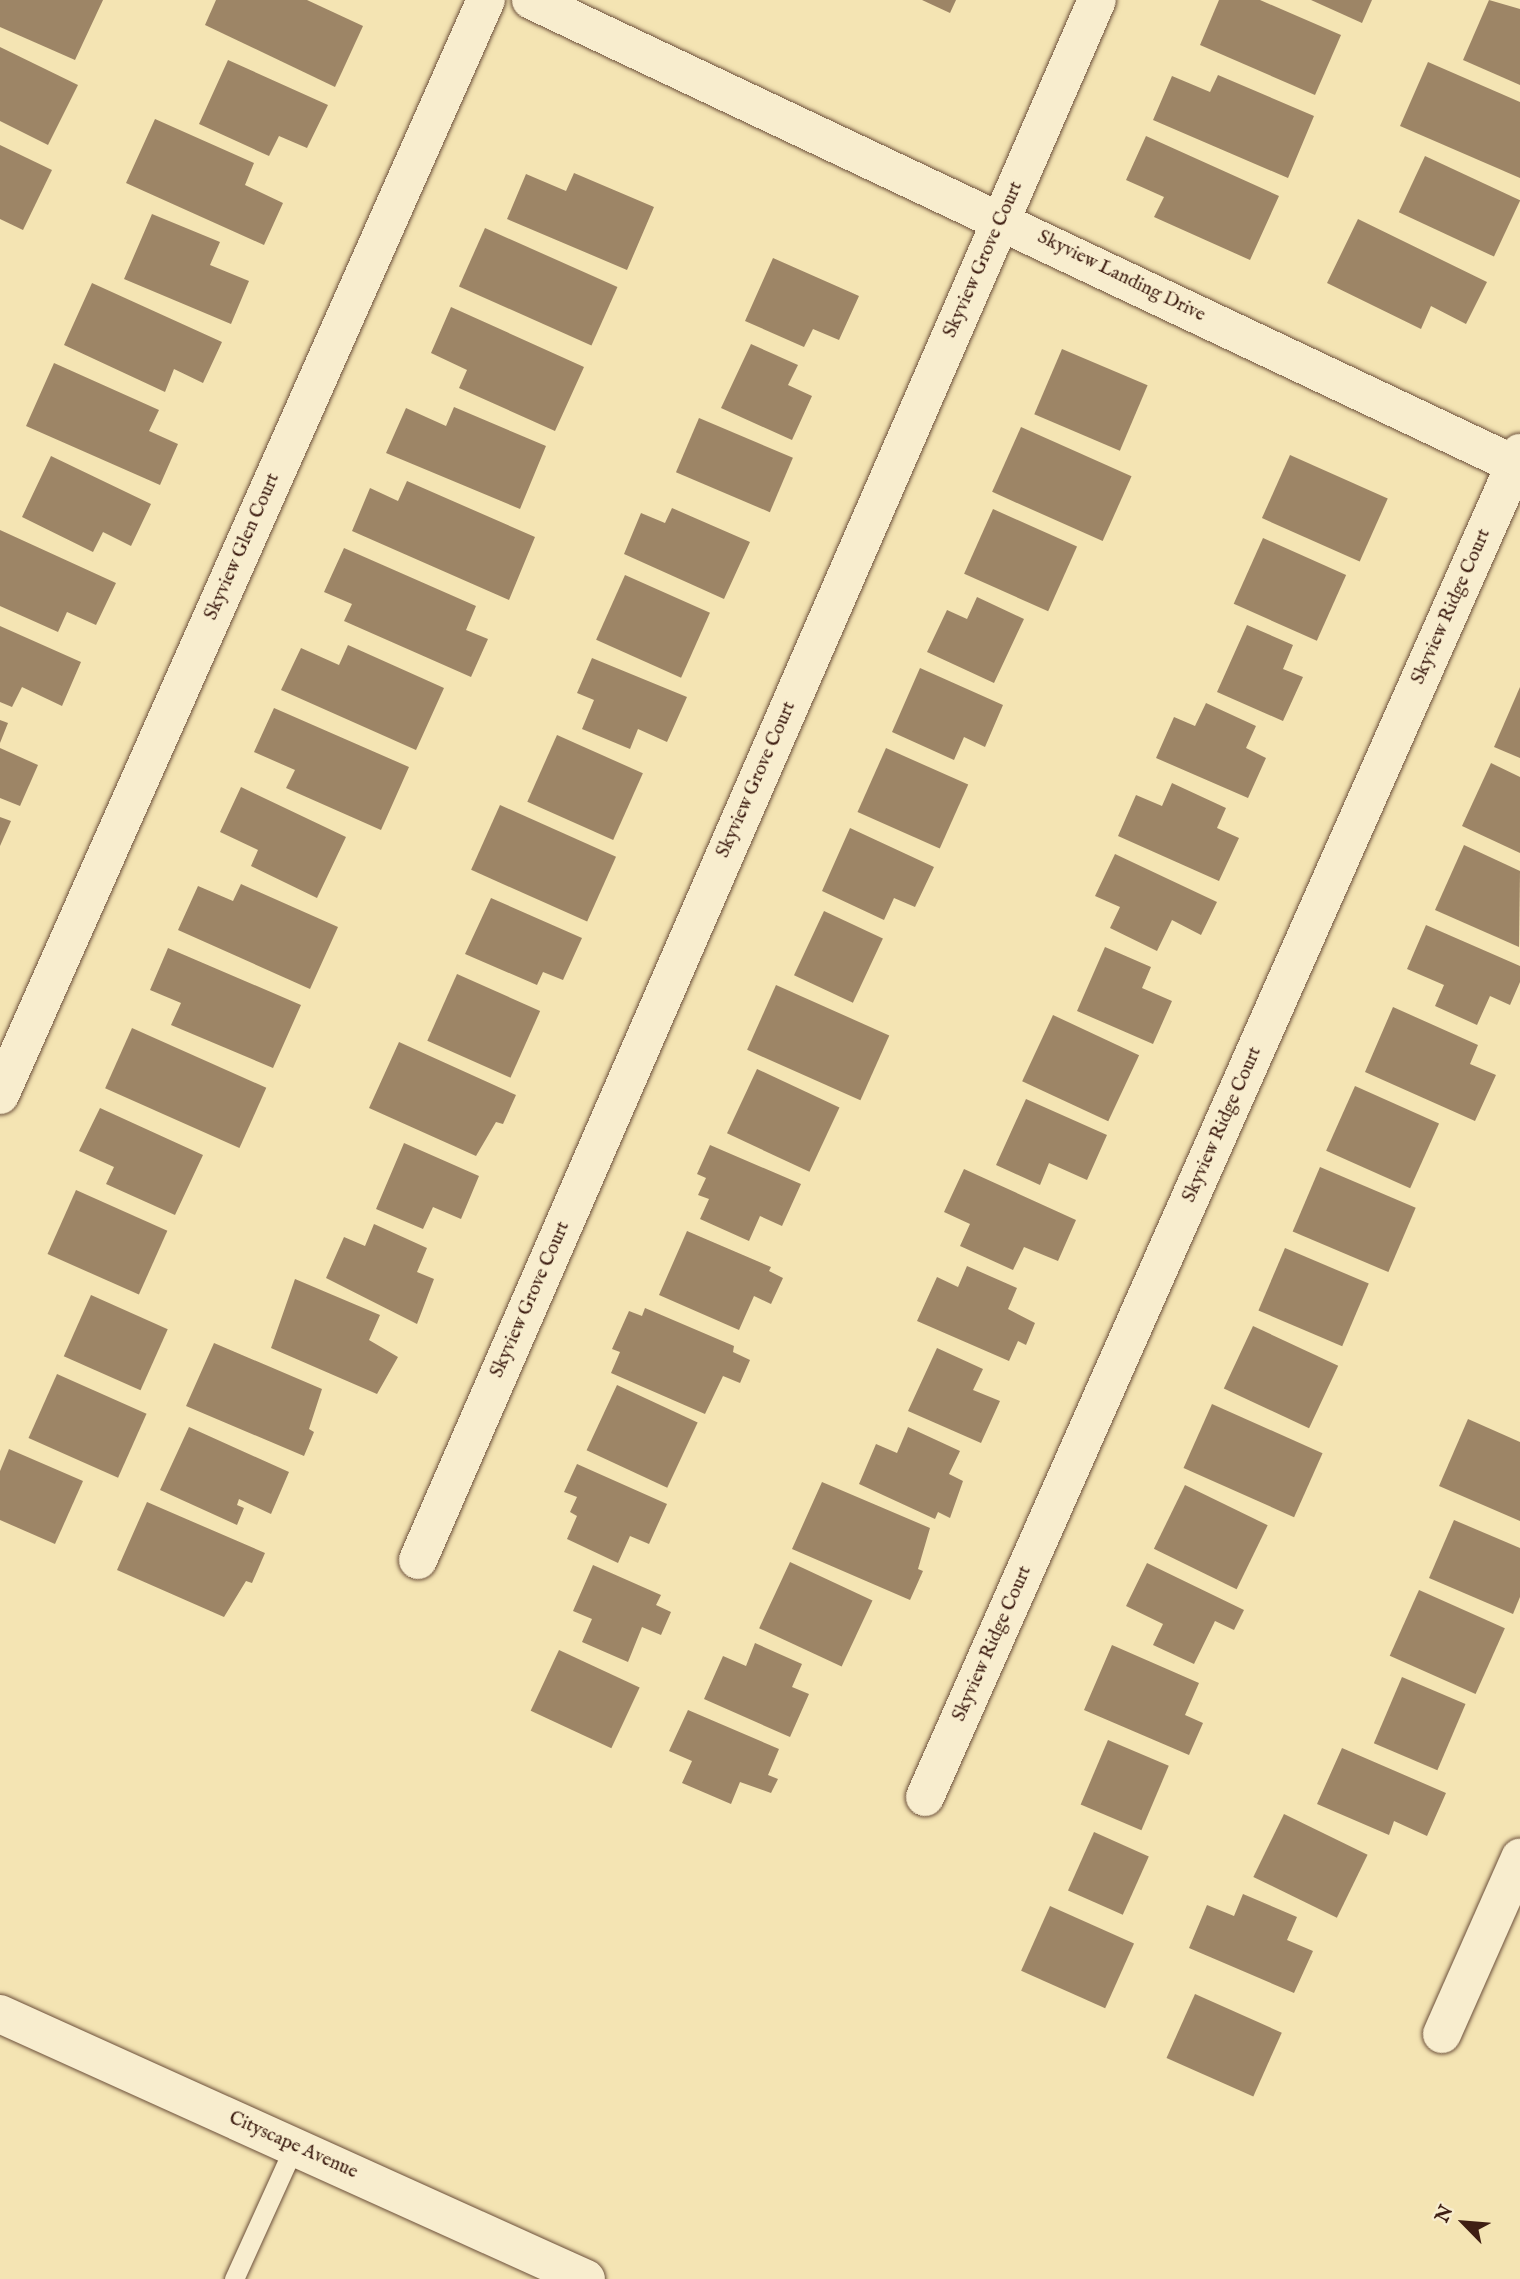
<!DOCTYPE html>
<style>
body{margin:0}
#map{position:relative;width:1520px;height:2279px;overflow:hidden;background:#f4e4b3;font-family:"IM FELL English",serif}
div>[style]{position:absolute}
[style*='--x']{left:calc(var(--x)*1px);top:calc(var(--y)*1px);width:calc(var(--w)*1px);rotate:calc(var(--a)*1deg)}
.building>*{inset:0;background:#9d8566;transform-origin:0 0}
.roads{filter:drop-shadow(0 0 2px #6c503b) drop-shadow(0 0 2px #6c503b)}
.service>*{height:19px;margin:-9.5px;padding:0 9.5px;transform-origin:9.5px;border-radius:9.5px;background:#f8edce}
.minor>*{height:38px;margin:-19px;padding:0 19px;transform-origin:19px;border-radius:19px;background:#f8edce}
span{translate:-50% -50%;white-space:nowrap;text-align:center;line-height:1.15;-webkit-text-stroke:5px #f8edce;paint-order:stroke}
.street-label{font-size:19px;color:#3f1f13}
.north{position:absolute;left:1429px;top:2188px;width:70px;height:70px;-webkit-text-stroke:5px #f8edce;paint-order:stroke;rotate:295deg;font-size:19px;font-weight:700;line-height:28px;text-align:center;color:#3f1f13}
.north::after{content:'';display:block;margin:auto;width:24px;height:32px;background:#3f1f13;clip-path:polygon(50% 0,100% 100%,50% 72%,0 100%)}
</style>
<div id="map">
<div class="building">
<div style="clip-path:polygon(0 0,103px 0,75px 60px,0 27px)"></div>
<div style="clip-path:polygon(216px 0,307px 0,363px 26px,335px 87px,205px 25px)"></div>
<div style="clip-path:polygon(922px 0,956px 0,950px 13px)"></div>
<div style="clip-path:polygon(1219px 0,1260px 0,1341px 35px,1315px 95px,1200px 45px)"></div>
<div style="clip-path:polygon(1311px 0,1372px 0,1362px 23px)"></div>
<div style="clip-path:polygon(1489px 0,1520px 9px,1520px 85px,1463px 60px)"></div>
<div style="clip-path:polygon(0 47px,78px 85px,48px 145px,0 121px)"></div>
<div style="clip-path:polygon(228px 60px,328px 105px,307px 148px,279px 136px,269px 156px,199px 124px)"></div>
<div style="clip-path:polygon(1428px 62px,1520px 102px,1520px 178px,1400px 126px)"></div>
<div style="clip-path:polygon(1218px 75px,1314px 116px,1288px 178px,1153px 120px,1172px 76px,1210px 92px)"></div>
<div style="clip-path:polygon(155px 119px,254px 163px,245px 185px,283px 203px,264px 245px,126px 183px)"></div>
<div style="clip-path:polygon(1146px 136px,1279px 196px,1250px 260px,1154px 217px,1164px 197px,1126px 180px)"></div>
<div style="clip-path:polygon(0 145px,52px 170px,23px 230px,0 219px)"></div>
<div style="left:1425px;top:156px;width:105px;height:62px;rotate:25deg"></div>
<div style="clip-path:polygon(574px 173px,654px 207px,627px 270px,507px 219px,526px 174px,566px 191px)"></div>
<div style="clip-path:polygon(152px 214px,220px 242px,210px 265px,249px 281px,231px 324px,124px 279px)"></div>
<div style="clip-path:polygon(1358px 219px,1487px 282px,1466px 324px,1431px 306px,1421px 329px,1327px 283px)"></div>
<div style="left:485px;top:228px;width:145px;height:64px;rotate:24deg"></div>
<div style="clip-path:polygon(773px 258px,859px 296px,839px 340px,813px 329px,804px 347px,745px 321px)"></div>
<div style="clip-path:polygon(92px 283px,222px 342px,203px 383px,174px 369px,165px 392px,64px 345px)"></div>
<div style="clip-path:polygon(451px 307px,584px 367px,555px 431px,459px 388px,467px 370px,431px 353px)"></div>
<div style="clip-path:polygon(751px 344px,798px 365px,788px 385px,812px 396px,792px 440px,721px 408px)"></div>
<div style="left:1062px;top:349px;width:93px;height:71px;rotate:23deg"></div>
<div style="clip-path:polygon(54px 363px,159px 410px,149px 431px,178px 444px,160px 485px,26px 426px)"></div>
<div style="clip-path:polygon(454px 407px,546px 446px,520px 509px,386px 453px,406px 408px,446px 426px)"></div>
<div style="left:699px;top:418px;width:102px;height:59px;rotate:23deg"></div>
<div style="left:1021px;top:427px;width:121px;height:71px;rotate:24deg"></div>
<div style="left:1290px;top:455px;width:107px;height:69px;rotate:24deg"></div>
<div style="clip-path:polygon(51px 456px,151px 504px,131px 546px,103px 532px,93px 552px,22px 517px)"></div>
<div style="clip-path:polygon(407px 481px,535px 537px,509px 600px,352px 531px,370px 488px,398px 501px)"></div>
<div style="clip-path:polygon(672px 508px,750px 542px,724px 599px,624px 554px,641px 513px,665px 523px)"></div>
<div style="left:993px;top:509px;width:92px;height:71px;rotate:24deg"></div>
<div style="clip-path:polygon(0 530px,116px 583px,96px 625px,67px 612px,58px 632px,0 606px)"></div>
<div style="left:1263px;top:538px;width:91px;height:72px;rotate:24deg"></div>
<div style="clip-path:polygon(344px 548px,476px 606px,466px 630px,488px 639px,471px 677px,344px 621px,352px 604px,324px 592px)"></div>
<div style="left:625px;top:575px;width:93px;height:71px;rotate:24deg"></div>
<div style="clip-path:polygon(977px 597px,1024px 619px,994px 683px,927px 652px,947px 610px,967px 619px)"></div>
<div style="clip-path:polygon(1247px 625px,1293px 645px,1283px 669px,1303px 677px,1283px 721px,1217px 692px)"></div>
<div style="clip-path:polygon(0 626px,81px 662px,62px 706px,22px 687px,12px 707px,0 702px)"></div>
<div style="clip-path:polygon(348px 645px,444px 688px,416px 750px,281px 690px,301px 648px,339px 665px)"></div>
<div style="clip-path:polygon(592px 658px,687px 697px,667px 742px,638px 729px,630px 749px,582px 729px,594px 700px,577px 693px)"></div>
<div style="clip-path:polygon(920px 668px,1003px 705px,985px 747px,964px 737px,954px 760px,892px 732px)"></div>
<div style="clip-path:polygon(1520px 687px,1520px 758px,1494px 747px)"></div>
<div style="clip-path:polygon(1206px 703px,1256px 726px,1246px 748px,1266px 758px,1248px 798px,1156px 758px,1174px 717px,1195px 726px)"></div>
<div style="clip-path:polygon(274px 708px,409px 767px,381px 830px,286px 788px,295px 770px,254px 752px)"></div>
<div style="clip-path:polygon(0 720px,8px 723px,0 743px)"></div>
<div style="left:557px;top:735px;width:94px;height:73px;rotate:24deg"></div>
<div style="clip-path:polygon(0 748px,38px 765px,20px 806px,0 798px)"></div>
<div style="left:886px;top:748px;width:90px;height:70px;rotate:24deg"></div>
<div style="clip-path:polygon(1491px 763px,1520px 777px,1520px 853px,1462px 826px)"></div>
<div style="clip-path:polygon(1172px 783px,1226px 808px,1217px 828px,1239px 838px,1219px 881px,1118px 836px,1136px 795px,1162px 806px)"></div>
<div style="clip-path:polygon(241px 787px,346px 837px,317px 898px,251px 866px,258px 850px,220px 832px)"></div>
<div style="left:500px;top:805px;width:127px;height:71px;rotate:24deg"></div>
<div style="clip-path:polygon(0 817px,11px 821px,0 846px)"></div>
<div style="clip-path:polygon(850px 828px,934px 867px,915px 907px,894px 898px,884px 920px,822px 891px)"></div>
<div style="clip-path:polygon(1464px 845px,1520px 871px,1519px 947px,1435px 910px)"></div>
<div style="clip-path:polygon(1115px 854px,1217px 902px,1201px 935px,1172px 920px,1157px 951px,1110px 928px,1120px 907px,1095px 896px)"></div>
<div style="clip-path:polygon(241px 884px,338px 927px,310px 989px,178px 930px,198px 886px,233px 901px)"></div>
<div style="clip-path:polygon(491px 898px,582px 938px,563px 980px,543px 972px,537px 985px,465px 954px)"></div>
<div style="left:824px;top:911px;width:65px;height:71px;rotate:25deg"></div>
<div style="clip-path:polygon(1426px 925px,1520px 966px,1520px 982px,1510px 1005px,1490px 996px,1477px 1025px,1435px 1006px,1444px 985px,1407px 969px)"></div>
<div style="clip-path:polygon(1105px 947px,1151px 967px,1142px 988px,1172px 1001px,1153px 1044px,1077px 1011px)"></div>
<div style="clip-path:polygon(168px 948px,301px 1005px,273px 1068px,171px 1025px,181px 1003px,150px 990px)"></div>
<div style="left:457px;top:974px;width:91px;height:73px;rotate:24deg"></div>
<div style="left:776px;top:985px;width:124px;height:71px;rotate:24deg"></div>
<div style="clip-path:polygon(1393px 1007px,1478px 1045px,1470px 1064px,1496px 1075px,1475px 1121px,1365px 1072px)"></div>
<div style="left:1053px;top:1015px;width:95px;height:73px;rotate:25deg"></div>
<div style="left:132px;top:1028px;width:147px;height:66px;rotate:24deg"></div>
<div style="clip-path:polygon(399px 1042px,516px 1095px,503px 1124px,496px 1122px,476px 1156px,369px 1108px)"></div>
<div style="left:757px;top:1069px;width:91px;height:71px;rotate:25deg"></div>
<div style="left:1355px;top:1086px;width:92px;height:71px;rotate:24deg"></div>
<div style="clip-path:polygon(1026px 1099px,1107px 1135px,1087px 1180px,1049px 1163px,1040px 1185px,996px 1165px)"></div>
<div style="clip-path:polygon(100px 1108px,203px 1155px,175px 1215px,106px 1184px,114px 1167px,79px 1151px)"></div>
<div style="clip-path:polygon(404px 1143px,479px 1176px,461px 1219px,433px 1207px,423px 1229px,376px 1209px)"></div>
<div style="clip-path:polygon(710px 1145px,801px 1184px,782px 1226px,760px 1216px,749px 1241px,700px 1219px,709px 1199px,698px 1195px,706px 1178px,697px 1174px)"></div>
<div style="left:1320px;top:1167px;width:104px;height:70px;rotate:23deg"></div>
<div style="clip-path:polygon(964px 1169px,1076px 1220px,1058px 1261px,1024px 1247px,1013px 1270px,960px 1246px,970px 1224px,944px 1212px)"></div>
<div style="left:76px;top:1190px;width:100px;height:70px;rotate:24deg"></div>
<div style="clip-path:polygon(374px 1224px,427px 1248px,417px 1272px,434px 1279px,417px 1324px,326px 1278px,344px 1237px,365px 1246px)"></div>
<div style="clip-path:polygon(687px 1231px,771px 1267px,769px 1271px,783px 1278px,771px 1304px,754px 1296px,739px 1330px,659px 1295px)"></div>
<div style="left:1285px;top:1248px;width:91px;height:68px;rotate:23deg"></div>
<div style="clip-path:polygon(967px 1266px,1017px 1288px,1008px 1309px,1035px 1323px,1026px 1345px,1018px 1341px,1009px 1361px,917px 1321px,937px 1277px,958px 1287px)"></div>
<div style="clip-path:polygon(295px 1279px,380px 1315px,369px 1340px,398px 1357px,377px 1394px,271px 1348px)"></div>
<div style="left:91px;top:1295px;width:84px;height:67px;rotate:24deg"></div>
<div style="clip-path:polygon(645px 1308px,734px 1346px,733px 1352px,750px 1360px,740px 1383px,723px 1376px,705px 1414px,611px 1373px,620px 1352px,612px 1349px,629px 1311px,642px 1316px)"></div>
<div style="left:1253px;top:1326px;width:94px;height:69px;rotate:25deg"></div>
<div style="clip-path:polygon(214px 1343px,322px 1389px,309px 1429px,314px 1432px,304px 1456px,186px 1406px)"></div>
<div style="clip-path:polygon(937px 1348px,983px 1369px,973px 1390px,1000px 1401px,981px 1443px,908px 1411px)"></div>
<div style="left:57px;top:1374px;width:98px;height:70px;rotate:24deg"></div>
<div style="left:617px;top:1385px;width:89px;height:72px;rotate:25deg"></div>
<div style="left:1212px;top:1404px;width:121px;height:70px;rotate:24deg"></div>
<div style="clip-path:polygon(1468px 1419px,1520px 1442px,1520px 1521px,1439px 1486px)"></div>
<div style="clip-path:polygon(189px 1427px,289px 1472px,271px 1514px,239px 1499px,237px 1505px,244px 1508px,237px 1525px,160px 1490px)"></div>
<div style="clip-path:polygon(908px 1427px,960px 1451px,949px 1474px,963px 1481px,950px 1518px,938px 1512px,935px 1519px,859px 1484px,876px 1444px,897px 1453px)"></div>
<div style="clip-path:polygon(9px 1449px,83px 1481px,55px 1544px,0 1520px,0 1471px)"></div>
<div style="clip-path:polygon(577px 1464px,667px 1504px,649px 1544px,630px 1536px,618px 1563px,567px 1539px,577px 1516px,570px 1512px,577px 1497px,564px 1492px)"></div>
<div style="clip-path:polygon(822px 1482px,930px 1528px,918px 1569px,923px 1571px,910px 1600px,792px 1549px)"></div>
<div style="left:1185px;top:1485px;width:92px;height:71px;rotate:26deg"></div>
<div style="clip-path:polygon(147px 1502px,265px 1553px,252px 1583px,246px 1581px,224px 1617px,117px 1570px)"></div>
<div style="clip-path:polygon(1454px 1520px,1520px 1548px,1520px 1597px,1513px 1614px,1429px 1578px)"></div>
<div style="left:790px;top:1562px;width:91px;height:73px;rotate:25deg"></div>
<div style="clip-path:polygon(1147px 1563px,1244px 1610px,1234px 1630px,1215px 1621px,1194px 1664px,1153px 1645px,1163px 1624px,1126px 1606px)"></div>
<div style="clip-path:polygon(593px 1565px,661px 1595px,656px 1605px,671px 1612px,661px 1635px,642px 1627px,628px 1662px,582px 1642px,592px 1619px,573px 1611px)"></div>
<div style="left:1419px;top:1590px;width:94px;height:72px;rotate:24deg"></div>
<div style="clip-path:polygon(755px 1643px,802px 1664px,792px 1687px,809px 1694px,790px 1737px,704px 1699px,723px 1656px,746px 1666px)"></div>
<div style="clip-path:polygon(1112px 1645px,1199px 1683px,1185px 1715px,1203px 1723px,1189px 1755px,1084px 1710px)"></div>
<div style="left:559px;top:1650px;width:89px;height:67px;rotate:25deg"></div>
<div style="left:1402px;top:1677px;width:69px;height:72px;rotate:23deg"></div>
<div style="clip-path:polygon(688px 1710px,779px 1749px,768px 1775px,778px 1779px,771px 1793px,740px 1782px,731px 1804px,682px 1783px,692px 1761px,669px 1751px)"></div>
<div style="left:1108px;top:1740px;width:66px;height:70px;rotate:23deg"></div>
<div style="clip-path:polygon(1342px 1748px,1446px 1793px,1427px 1836px,1394px 1821px,1389px 1835px,1317px 1804px)"></div>
<div style="left:1284px;top:1814px;width:93px;height:70px;rotate:26deg"></div>
<div style="left:1094px;top:1832px;width:60px;height:64px;rotate:24deg"></div>
<div style="clip-path:polygon(1243px 1894px,1297px 1917px,1287px 1940px,1313px 1951px,1294px 1993px,1189px 1948px,1207px 1905px,1234px 1916px)"></div>
<div style="left:1050px;top:1906px;width:92px;height:71px;rotate:24deg"></div>
<div style="left:1195px;top:1994px;width:95px;height:70px;rotate:24deg"></div>
</div>
<div class="roads">
<div class="service">
<div style="--x:234;--y:2279;--w:145;--a:-65.6"></div>
</div>
<div class="minor">
<div style="--x:531;--y:0;--w:1094;--a:25.28"></div>
<div style="--x:0;--y:1095;--w:1198;--a:-66.07"></div>
<div style="--x:418;--y:1560;--w:1701;--a:-66.48"></div>
<div style="--x:925;--y:1797;--w:1470;--a:-66.12"></div>
<div style="--x:0;--y:2014;--w:643;--a:24.33"></div>
<div style="--x:1442;--y:2034;--w:193;--a:-66.1"></div>
</div>
</div>
<div class="street-label">
<span style="left:984px;top:260px;rotate:-66deg">Skyview Grove Court</span>
<span style="left:1121px;top:277px;rotate:26deg">Skyview Landing Drive</span>
<span style="left:243px;top:547px;rotate:-66deg">Skyview Glen Court</span>
<span style="left:1452px;top:607px;rotate:-66deg">Skyview Ridge Court</span>
<span style="left:757px;top:780px;rotate:-66deg">Skyview Grove Court</span>
<span style="left:1223px;top:1125px;rotate:-66deg">Skyview Ridge Court</span>
<span style="left:531px;top:1300px;rotate:-66deg">Skyview Grove Court</span>
<span style="left:993px;top:1644px;rotate:-66deg">Skyview Ridge Court</span>
<span style="left:293px;top:2146px;rotate:24deg">Cityscape Avenue</span>
</div>
<div class="north">N</div>
</div>
